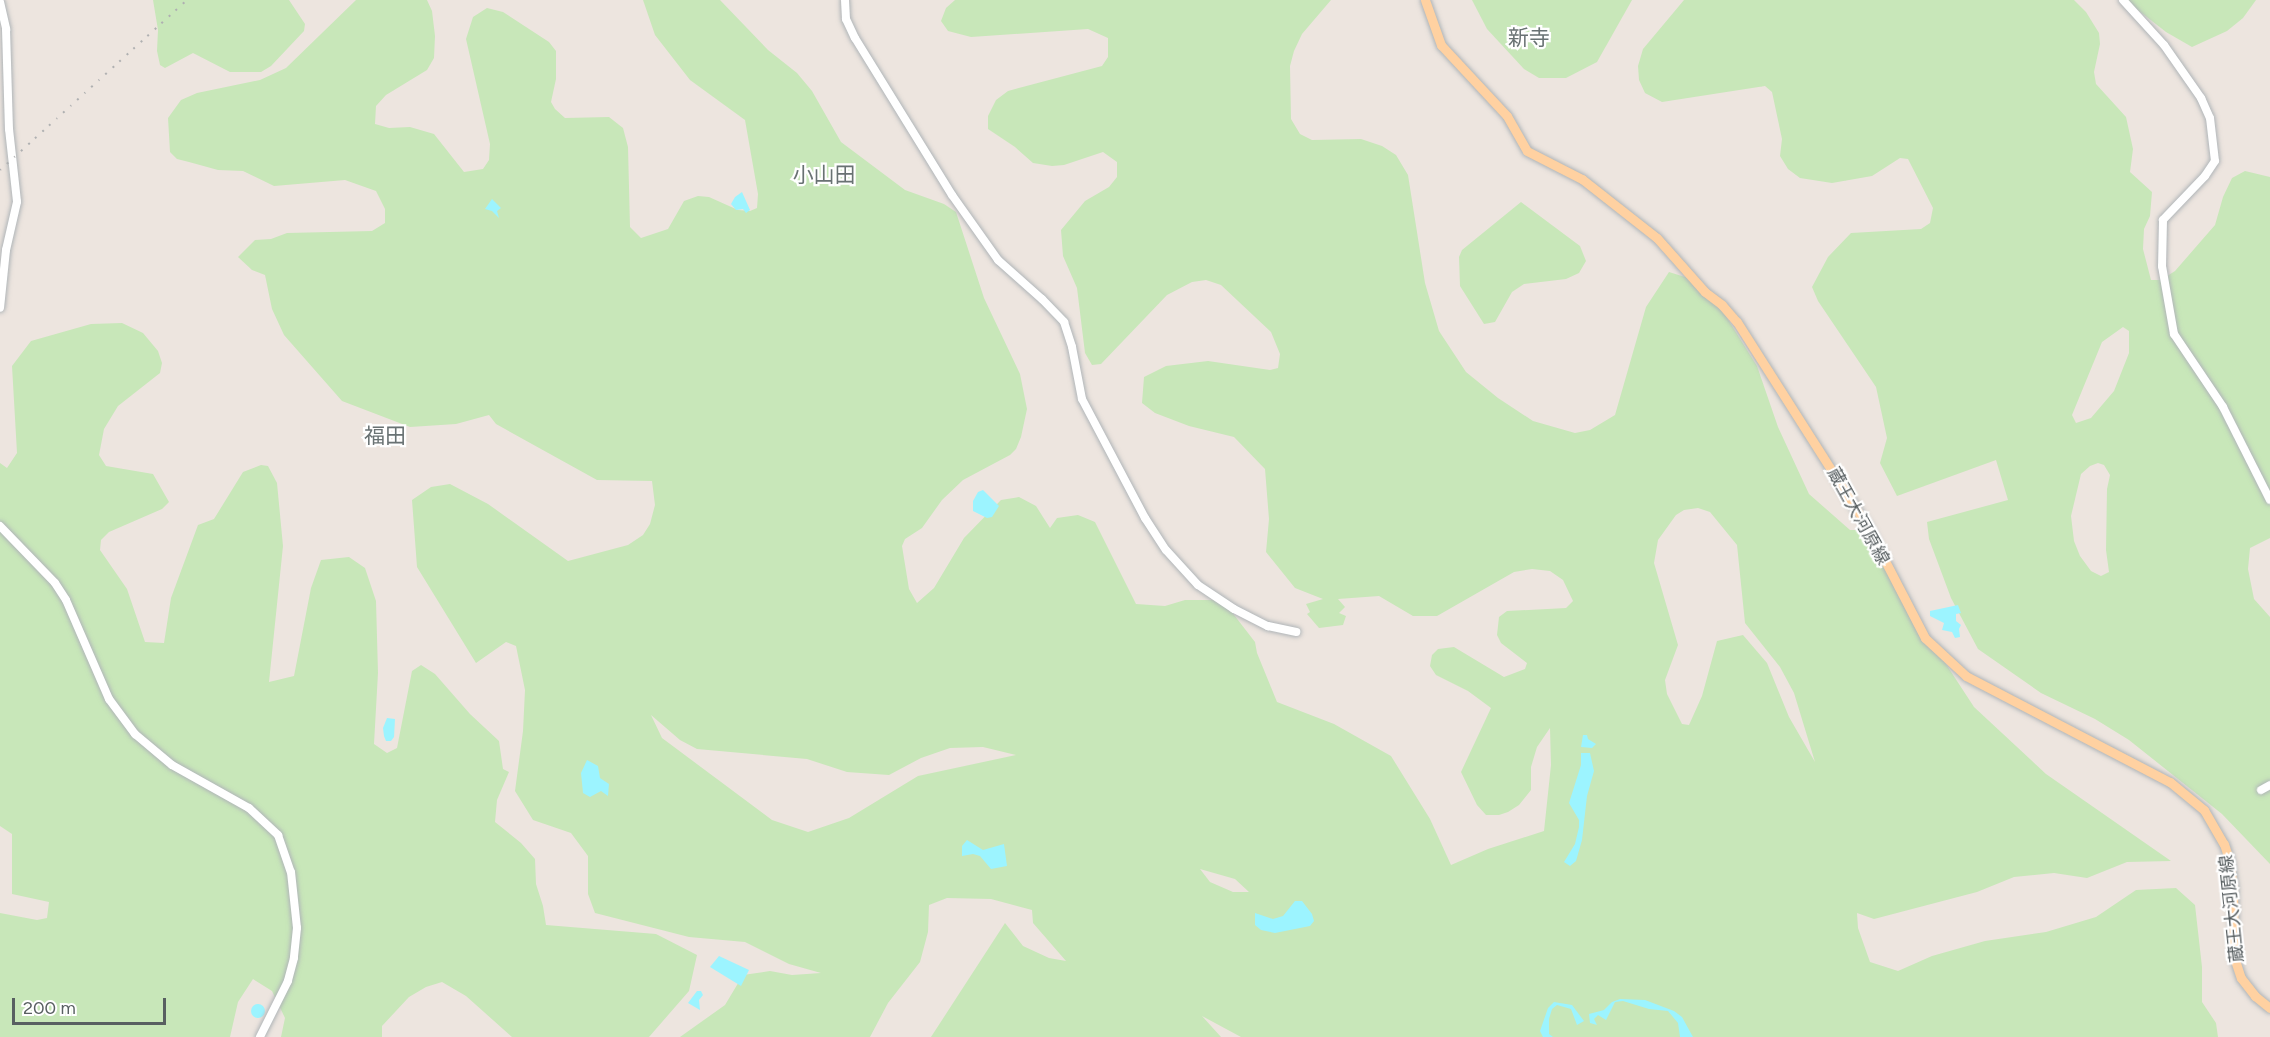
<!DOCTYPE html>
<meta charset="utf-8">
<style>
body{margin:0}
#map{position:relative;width:2270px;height:1037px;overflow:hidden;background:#ede5df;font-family:Figtree,"Noto Sans JP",sans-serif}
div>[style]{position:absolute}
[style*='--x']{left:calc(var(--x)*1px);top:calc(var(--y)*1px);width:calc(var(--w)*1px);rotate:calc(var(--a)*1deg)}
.green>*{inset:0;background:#c8e7b9}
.water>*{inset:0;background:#9cf4ff}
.round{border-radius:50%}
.roads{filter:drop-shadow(0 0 2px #b0b5b8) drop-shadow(0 0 2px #b0b5b8)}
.minor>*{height:8px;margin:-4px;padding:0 4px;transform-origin:4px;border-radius:4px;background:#fff}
.major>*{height:9px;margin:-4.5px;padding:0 4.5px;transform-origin:4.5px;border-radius:4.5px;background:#ffd1a1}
.rail>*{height:1.5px;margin-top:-0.75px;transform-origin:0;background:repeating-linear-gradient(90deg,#afb0b1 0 1.5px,transparent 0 9.5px)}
span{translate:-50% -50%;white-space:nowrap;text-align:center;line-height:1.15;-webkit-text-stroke:4.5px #fff;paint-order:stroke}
.street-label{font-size:18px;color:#585f61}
.quarter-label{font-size:21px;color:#697273}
.scale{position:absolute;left:12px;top:998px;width:154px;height:27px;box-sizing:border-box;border:3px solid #585f61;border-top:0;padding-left:8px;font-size:18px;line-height:21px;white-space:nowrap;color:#585f61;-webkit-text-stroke:4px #fff;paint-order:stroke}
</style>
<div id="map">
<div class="green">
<div style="clip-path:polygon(153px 0,289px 0,305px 24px,304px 31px,271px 66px,261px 72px,230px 72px,193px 53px,165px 68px,160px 65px,157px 51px,158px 30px)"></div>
<div style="clip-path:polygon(evenodd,356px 0,427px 0,432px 11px,435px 36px,434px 58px,427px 70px,386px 95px,376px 106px,375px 124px,389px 128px,410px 127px,434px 134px,464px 172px,483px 169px,489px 160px,490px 144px,466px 39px,473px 17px,487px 8px,503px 12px,549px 42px,556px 51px,556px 79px,551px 102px,555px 109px,565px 118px,609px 117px,623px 128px,628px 147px,630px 227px,641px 238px,668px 229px,684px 201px,698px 196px,709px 197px,738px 210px,750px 211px,757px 208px,758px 194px,745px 120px,690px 80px,655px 35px,643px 0,720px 0,768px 50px,797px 73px,812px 91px,841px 142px,905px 190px,944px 204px,956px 212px,984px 298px,1020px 374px,1027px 409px,1021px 437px,1016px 449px,1010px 455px,963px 480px,942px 500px,922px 528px,905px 539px,902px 546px,909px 589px,917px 603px,934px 588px,964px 538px,1001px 500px,1019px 497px,1036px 506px,1050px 528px,1057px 518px,1078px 515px,1095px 522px,1136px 604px,1165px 606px,1185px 600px,1216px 600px,1231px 611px,1255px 642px,1257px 653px,1277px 702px,1334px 724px,1391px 756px,1430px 819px,1451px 865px,1488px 849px,1544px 831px,1551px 765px,1550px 728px,1537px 747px,1531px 767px,1531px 790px,1519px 805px,1508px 812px,1499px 815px,1486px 815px,1477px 805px,1461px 772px,1491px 708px,1468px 691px,1436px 675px,1430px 666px,1432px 655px,1438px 649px,1454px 647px,1504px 677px,1525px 669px,1527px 663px,1501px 643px,1497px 635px,1499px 617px,1507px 611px,1566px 608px,1573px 601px,1563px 580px,1550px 571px,1532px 569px,1514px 572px,1437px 616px,1413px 616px,1379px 596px,1338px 599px,1345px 607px,1339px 613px,1346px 616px,1343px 625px,1319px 628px,1307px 614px,1310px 612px,1306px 604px,1323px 599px,1295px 588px,1266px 552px,1269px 519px,1265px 469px,1234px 437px,1189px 426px,1155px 413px,1142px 403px,1144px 377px,1166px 366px,1208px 361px,1270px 370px,1278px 368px,1280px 354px,1271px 332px,1221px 285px,1206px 280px,1192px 282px,1167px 295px,1101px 364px,1092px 365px,1085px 353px,1077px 288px,1063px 256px,1061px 230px,1085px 201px,1109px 187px,1117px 177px,1117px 162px,1103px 152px,1064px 165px,1052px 166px,1033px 163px,1015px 147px,988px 129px,988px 116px,996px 100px,1008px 91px,1102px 66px,1108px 57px,1108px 38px,1088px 29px,971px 37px,948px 31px,941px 21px,946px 8px,955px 0,1331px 0,1302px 34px,1294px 51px,1290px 66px,1291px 119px,1300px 134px,1312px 140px,1361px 139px,1382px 146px,1396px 155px,1408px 175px,1425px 283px,1439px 331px,1466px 372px,1498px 398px,1533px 421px,1575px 433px,1590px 430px,1615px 415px,1646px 307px,1669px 272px,1701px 282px,1719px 305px,1757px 366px,1778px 427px,1809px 494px,1850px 530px,1871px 530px,1927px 635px,1974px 707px,2046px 774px,2171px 861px,2127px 862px,2087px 878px,2054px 873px,2014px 877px,1977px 892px,1874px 919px,1857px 913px,1858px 928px,1870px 962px,1898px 971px,1932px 956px,1985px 941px,2046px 932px,2096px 917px,2136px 890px,2176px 888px,2195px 905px,2202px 967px,2202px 1002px,2216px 1023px,2218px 1037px,1241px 1037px,1202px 1016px,1221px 1037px,931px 1037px,1005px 923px,1023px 946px,1049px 958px,1066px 961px,1033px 923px,1032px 910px,991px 899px,947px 898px,929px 905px,928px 932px,920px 962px,888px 1003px,870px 1037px,680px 1037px,725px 1005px,743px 975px,770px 971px,792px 975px,821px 973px,789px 964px,745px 942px,689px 937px,595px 913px,588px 894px,588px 856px,571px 833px,533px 820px,515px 791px,523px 731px,525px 690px,516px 646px,506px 642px,476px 663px,417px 567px,412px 500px,431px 487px,450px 484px,488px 504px,568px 561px,628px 545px,643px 535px,650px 524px,655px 505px,652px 481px,597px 480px,496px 424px,489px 415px,456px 424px,410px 427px,342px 401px,284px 335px,272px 309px,265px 275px,252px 270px,238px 257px,255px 240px,271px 239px,287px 233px,372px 231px,385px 223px,385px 209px,376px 191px,345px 180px,274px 186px,243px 171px,218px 170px,189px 162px,177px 159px,170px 152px,168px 118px,181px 100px,197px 93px,260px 80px,286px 68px,356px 0,1698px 508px,1710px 512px,1737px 545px,1745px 623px,1780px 667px,1794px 693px,1815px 762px,1789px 717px,1767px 663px,1743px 635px,1717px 641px,1702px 696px,1689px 725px,1682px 724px,1667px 694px,1665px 680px,1678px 645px,1654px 563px,1658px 540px,1676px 515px,1684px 510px,1698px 508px,356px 0,651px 715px,680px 740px,697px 749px,807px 759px,847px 772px,889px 775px,921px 758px,950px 748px,983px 747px,1016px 755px,918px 776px,849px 818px,808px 832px,772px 820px,662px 738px,651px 715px,356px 0,1200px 869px,1235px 879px,1249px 892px,1233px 892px,1210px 882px,1200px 869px)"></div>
<div style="clip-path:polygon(1472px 0,1632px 0,1597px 62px,1566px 78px,1539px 78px,1524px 69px,1487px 29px)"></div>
<div style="clip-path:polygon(evenodd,1684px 0,2074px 0,2086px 12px,2099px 33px,2100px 44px,2094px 72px,2096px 84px,2126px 117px,2133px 149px,2130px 172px,2152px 192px,2150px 216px,2144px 229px,2143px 249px,2151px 280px,2161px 280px,2175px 271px,2215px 225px,2223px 197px,2232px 178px,2245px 171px,2270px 177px,2270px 538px,2250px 548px,2248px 569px,2254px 599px,2270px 617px,2270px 864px,2222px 814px,2129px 740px,2095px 719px,2041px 693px,1978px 649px,1951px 598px,1929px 539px,1927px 522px,2008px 500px,1996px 460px,1897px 496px,1880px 463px,1887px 438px,1876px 387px,1818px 301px,1812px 287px,1828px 257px,1851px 233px,1921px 229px,1930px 223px,1933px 208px,1908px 159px,1900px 158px,1872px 176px,1832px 183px,1800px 178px,1788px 169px,1780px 156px,1782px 139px,1772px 92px,1765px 86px,1662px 102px,1645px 93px,1639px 80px,1638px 66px,1643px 49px,1684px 0,2123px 327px,2129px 331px,2129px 353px,2114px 391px,2091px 418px,2076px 423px,2072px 415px,2102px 342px,2123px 327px,1684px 0,2098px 463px,2104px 465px,2110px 475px,2107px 489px,2106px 550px,2109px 572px,2101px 576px,2091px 571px,2080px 556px,2074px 541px,2071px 516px,2081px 474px,2090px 466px,2098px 463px)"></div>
<div style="clip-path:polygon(2125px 0,2256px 0,2243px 18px,2227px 31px,2192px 47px,2166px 32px)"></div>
<div style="clip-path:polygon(1521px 202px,1580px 246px,1586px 261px,1579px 273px,1566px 279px,1524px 284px,1512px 292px,1495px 322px,1484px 324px,1460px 286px,1459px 257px,1462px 250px)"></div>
<div style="clip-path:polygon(122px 323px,143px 333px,158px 351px,162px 363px,160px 373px,118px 406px,104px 429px,99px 455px,106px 466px,153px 474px,169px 502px,162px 509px,109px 532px,101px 540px,100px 550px,127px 589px,145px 642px,164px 643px,171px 598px,198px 525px,214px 519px,243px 472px,261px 465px,268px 466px,277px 483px,283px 546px,269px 682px,294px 676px,311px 588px,321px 560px,349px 557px,365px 568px,376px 601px,378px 673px,374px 744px,387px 753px,397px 748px,412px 671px,421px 665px,435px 674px,470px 714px,499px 741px,503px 769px,509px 772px,497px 800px,495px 822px,521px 843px,535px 859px,536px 884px,543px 906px,546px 925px,656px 934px,697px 955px,689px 991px,649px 1037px,512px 1037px,466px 996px,442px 982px,426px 987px,409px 997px,382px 1026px,382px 1037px,281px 1037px,285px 1018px,272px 991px,253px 979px,238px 1002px,230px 1037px,0 1037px,0 913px,37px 920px,47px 918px,49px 902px,12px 894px,12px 834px,0 826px,0 463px,7px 468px,17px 453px,12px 366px,31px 341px,91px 324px)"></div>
</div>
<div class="water">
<div style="clip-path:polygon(742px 192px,750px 210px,746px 213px,743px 209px,736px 210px,731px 204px,735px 197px)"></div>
<div style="clip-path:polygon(492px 199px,501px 208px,497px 211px,499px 218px,492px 211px,485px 209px)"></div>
<div style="clip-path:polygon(983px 490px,999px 506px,992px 517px,987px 518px,973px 511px,973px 501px,978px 492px)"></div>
<div style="clip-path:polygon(1958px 605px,1961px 613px,1956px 614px,1956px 621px,1961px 625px,1959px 629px,1960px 637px,1955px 638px,1952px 632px,1942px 630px,1944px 623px,1930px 616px,1930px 611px)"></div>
<div style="clip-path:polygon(387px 718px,395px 719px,394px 737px,391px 741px,386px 741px,384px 736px,383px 728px)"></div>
<div style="clip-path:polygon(1583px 735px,1587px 735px,1588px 739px,1596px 744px,1592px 748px,1581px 747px)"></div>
<div style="clip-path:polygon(1581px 753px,1590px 753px,1594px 771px,1587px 796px,1582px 840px,1576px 861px,1570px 866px,1564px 862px,1575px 844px,1579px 827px,1579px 820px,1569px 803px,1581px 765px)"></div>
<div style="clip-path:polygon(587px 760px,598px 766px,600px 778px,609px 784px,608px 796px,601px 791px,590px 797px,583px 793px,581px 773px)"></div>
<div style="clip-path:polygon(967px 840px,983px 850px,1004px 844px,1007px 866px,991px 869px,980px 856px,973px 854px,962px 856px,962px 846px)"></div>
<div style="clip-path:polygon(1295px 901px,1302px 901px,1312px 914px,1314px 921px,1310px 926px,1275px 933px,1261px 930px,1255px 925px,1255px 913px,1273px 919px,1283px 916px)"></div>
<div style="clip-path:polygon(719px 956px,749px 970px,741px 986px,710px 967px)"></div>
<div style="clip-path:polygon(697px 991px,701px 991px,703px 995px,699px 1000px,700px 1010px,688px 1003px)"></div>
<div style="clip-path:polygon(1620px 999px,1645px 1000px,1674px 1011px,1682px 1017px,1693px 1037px,1680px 1037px,1678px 1023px,1668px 1011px,1649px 1009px,1623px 1001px,1615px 1002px,1606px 1020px,1598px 1015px,1594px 1019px,1597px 1025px,1590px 1023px,1589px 1014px,1604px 1010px,1612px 1002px)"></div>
<div style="clip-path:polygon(1554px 1002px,1572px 1005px,1584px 1021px,1577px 1025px,1571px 1009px,1557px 1005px,1552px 1009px,1549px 1019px,1549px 1034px,1553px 1037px,1543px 1037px,1540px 1031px,1548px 1008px)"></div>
<div class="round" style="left:251px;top:1004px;width:14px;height:14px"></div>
</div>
<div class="roads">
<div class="minor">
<div style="--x:845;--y:0;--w:19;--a:87"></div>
<div style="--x:846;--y:19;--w:21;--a:65"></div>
<div style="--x:855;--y:38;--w:185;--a:58.3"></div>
<div style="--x:952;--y:195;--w:80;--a:54.7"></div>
<div style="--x:998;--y:260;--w:59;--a:41.6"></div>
<div style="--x:1042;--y:299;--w:32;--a:46"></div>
<div style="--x:1064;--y:322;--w:26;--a:72"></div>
<div style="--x:1072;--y:347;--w:53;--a:79.1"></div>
<div style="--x:1082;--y:399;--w:135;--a:62.1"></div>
<div style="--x:1145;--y:518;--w:38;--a:57"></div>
<div style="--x:1166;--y:550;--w:47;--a:47.6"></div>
<div style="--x:1198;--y:585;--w:43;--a:33.7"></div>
<div style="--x:1234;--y:609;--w:38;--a:27"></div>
<div style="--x:1268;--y:626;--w:29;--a:12"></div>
<div style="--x:2123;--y:0;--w:61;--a:47.7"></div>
<div style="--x:2164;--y:45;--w:65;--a:55.1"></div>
<div style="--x:2201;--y:98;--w:22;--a:66"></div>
<div style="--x:2210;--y:118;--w:43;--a:83.4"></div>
<div style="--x:2215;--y:161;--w:18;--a:124"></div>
<div style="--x:2205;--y:176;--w:61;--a:133.7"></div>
<div style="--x:2163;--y:220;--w:46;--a:91.2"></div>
<div style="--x:2162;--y:266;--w:69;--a:80"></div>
<div style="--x:2174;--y:334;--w:88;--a:56.1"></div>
<div style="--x:2223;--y:407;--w:104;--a:63.2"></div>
<div style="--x:0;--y:2;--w:28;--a:77"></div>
<div style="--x:6;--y:29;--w:100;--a:88.3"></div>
<div style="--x:9;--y:129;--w:73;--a:83.7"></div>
<div style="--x:17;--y:202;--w:49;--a:102.9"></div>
<div style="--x:6;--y:250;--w:58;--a:95.9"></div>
<div style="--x:0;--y:526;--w:79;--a:46"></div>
<div style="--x:55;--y:583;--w:20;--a:57"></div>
<div style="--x:66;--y:600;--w:108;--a:66.5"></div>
<div style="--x:109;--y:699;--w:44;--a:53.4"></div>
<div style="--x:135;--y:734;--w:48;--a:40"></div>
<div style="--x:172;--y:765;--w:88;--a:29.2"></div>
<div style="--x:249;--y:808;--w:40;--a:43"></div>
<div style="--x:278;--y:835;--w:39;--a:71"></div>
<div style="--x:291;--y:872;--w:56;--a:83.9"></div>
<div style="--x:297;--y:928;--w:30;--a:96"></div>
<div style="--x:294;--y:958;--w:24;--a:105"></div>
<div style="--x:288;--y:981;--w:63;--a:116.6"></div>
<div style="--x:2261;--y:790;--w:10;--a:-29"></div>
</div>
<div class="major">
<div style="--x:1425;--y:0;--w:48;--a:70.4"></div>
<div style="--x:1441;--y:45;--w:97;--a:47.1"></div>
<div style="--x:1507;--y:116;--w:40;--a:60.3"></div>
<div style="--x:1527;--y:151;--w:62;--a:27"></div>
<div style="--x:1582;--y:179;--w:95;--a:38.2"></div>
<div style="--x:1657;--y:238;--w:72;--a:48.4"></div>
<div style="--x:1705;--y:292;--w:21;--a:37"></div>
<div style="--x:1722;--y:305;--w:23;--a:49"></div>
<div style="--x:1737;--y:322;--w:242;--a:57.5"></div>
<div style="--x:1867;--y:526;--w:126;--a:62.6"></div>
<div style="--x:1925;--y:638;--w:56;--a:42.8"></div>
<div style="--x:1966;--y:676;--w:230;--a:27.5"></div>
<div style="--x:2170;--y:782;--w:44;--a:39.5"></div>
<div style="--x:2204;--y:810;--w:39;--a:60"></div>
<div style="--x:2224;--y:844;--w:16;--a:72"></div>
<div style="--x:2229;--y:859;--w:27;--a:82"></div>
<div style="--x:2233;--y:886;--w:71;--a:89.2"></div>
<div style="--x:2234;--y:957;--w:22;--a:72"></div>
<div style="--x:2241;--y:978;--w:23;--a:52"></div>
<div style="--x:2255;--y:996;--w:19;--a:39"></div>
</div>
</div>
<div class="rail">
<div style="--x:0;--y:170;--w:253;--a:-42.3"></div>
</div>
<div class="street-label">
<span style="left:1858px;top:516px;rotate:61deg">蔵王大河原線</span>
<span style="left:2232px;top:909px;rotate:-96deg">蔵王大河原線</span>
</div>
<div class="quarter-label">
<span style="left:1529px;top:38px">新寺</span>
<span style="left:824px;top:175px">小山田</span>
<span style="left:385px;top:436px">福田</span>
</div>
<div class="scale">200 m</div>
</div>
